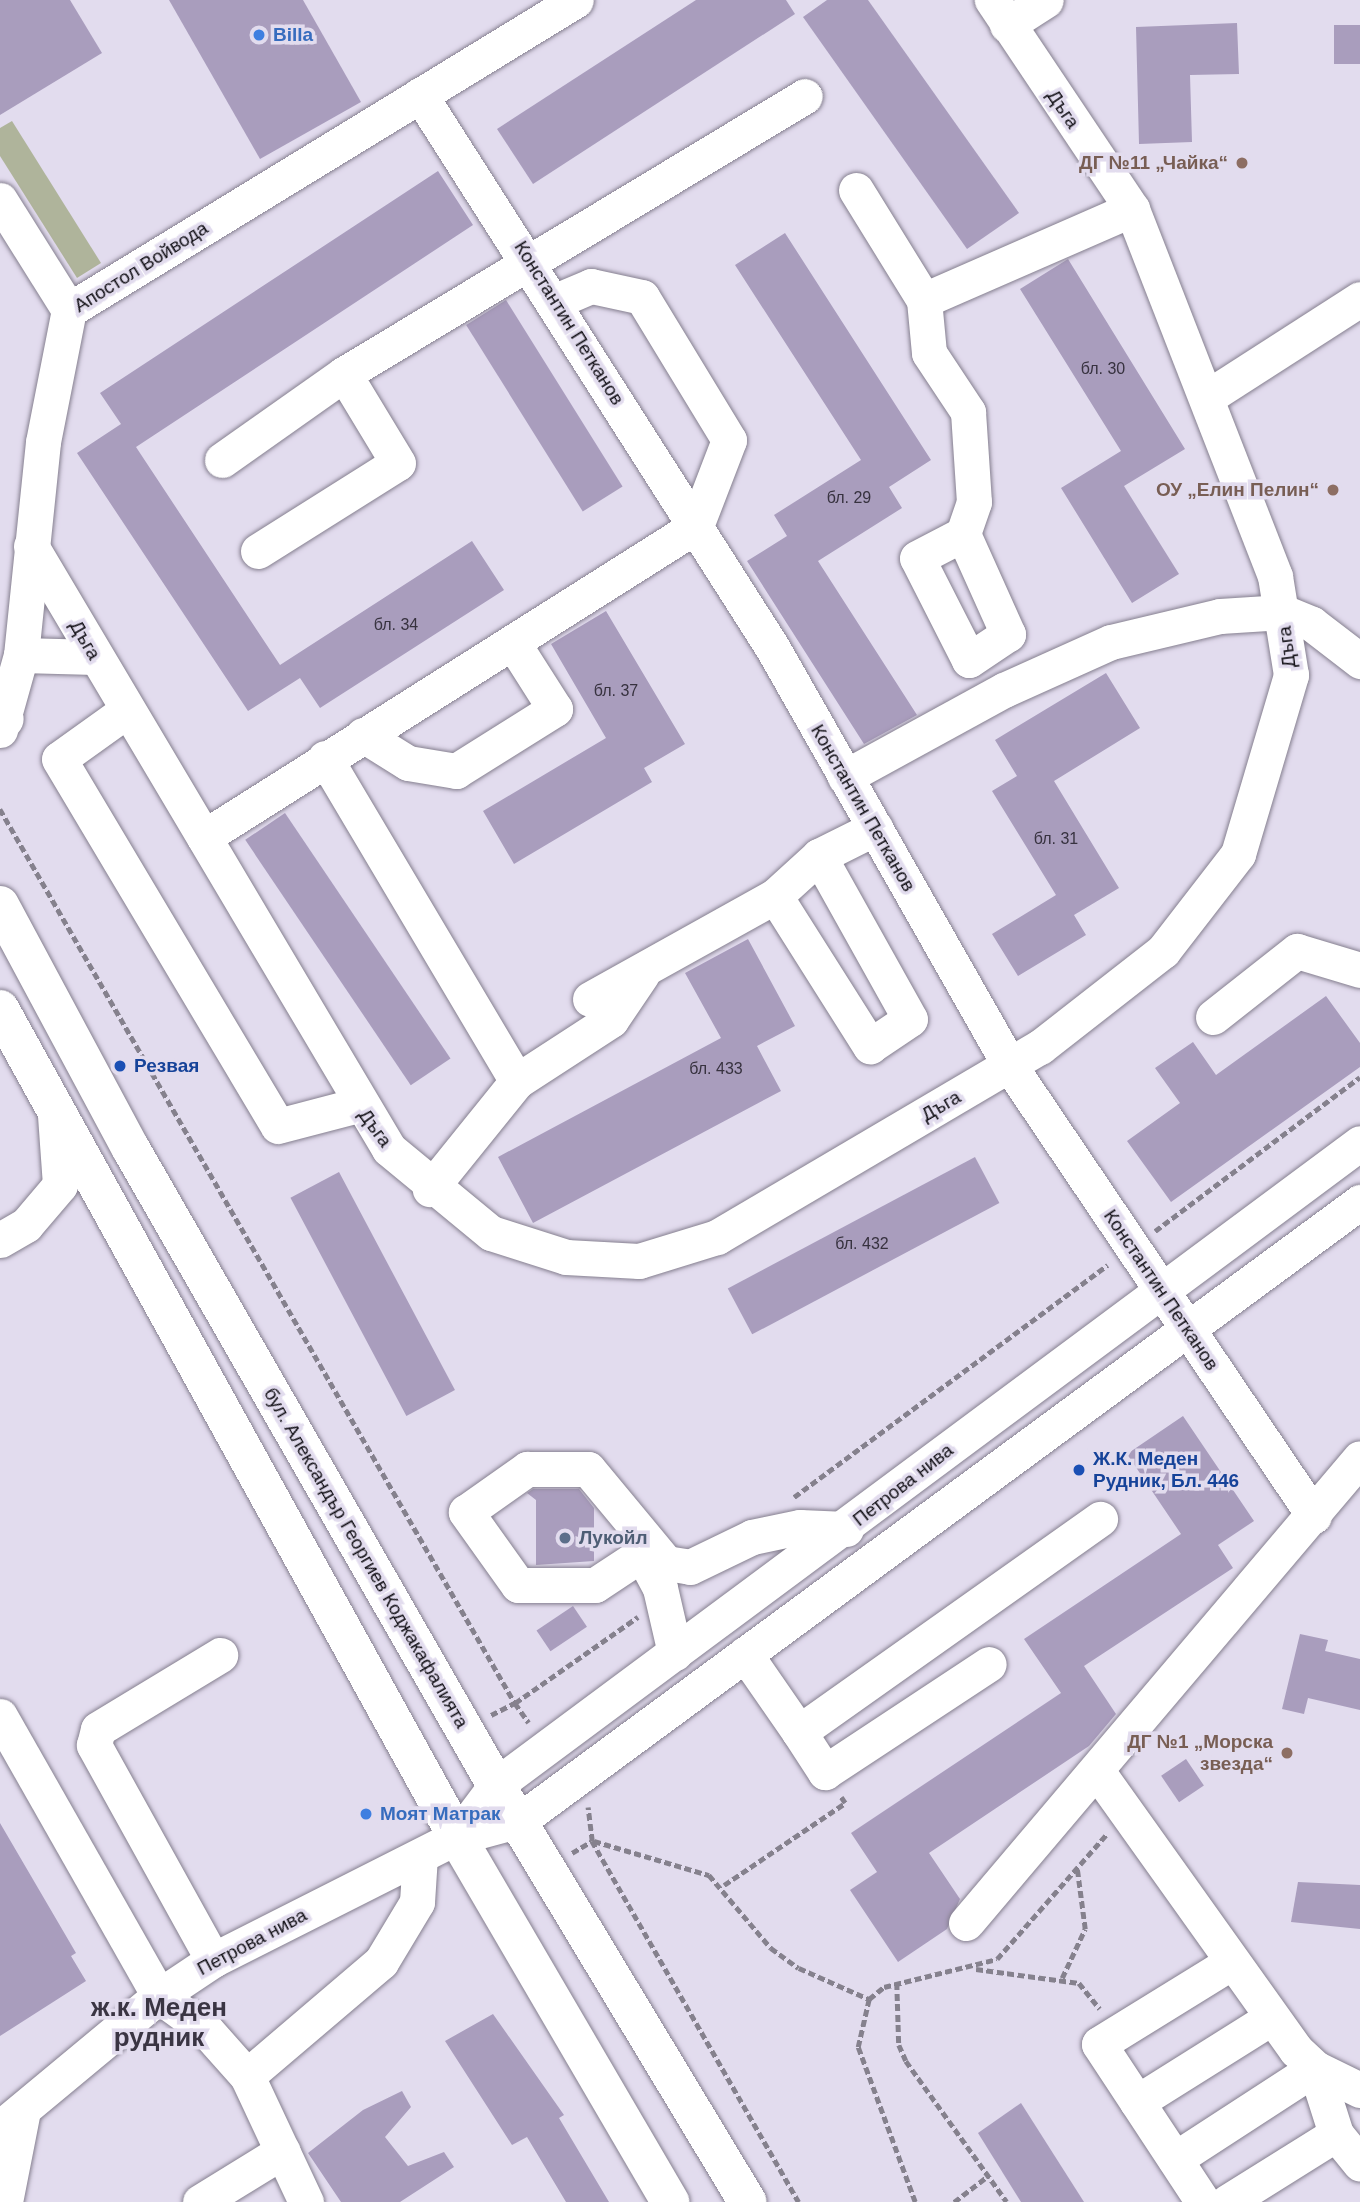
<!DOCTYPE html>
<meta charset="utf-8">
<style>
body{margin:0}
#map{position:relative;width:1360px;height:2202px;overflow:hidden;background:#e2dcee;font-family:Arial,sans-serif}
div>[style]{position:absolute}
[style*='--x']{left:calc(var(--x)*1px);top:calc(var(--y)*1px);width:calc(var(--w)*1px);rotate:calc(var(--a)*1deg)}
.green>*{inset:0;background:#afb49b}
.building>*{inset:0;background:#a99dbd;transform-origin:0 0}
.path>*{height:4.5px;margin-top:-2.25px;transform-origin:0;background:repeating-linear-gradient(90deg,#85818d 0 7px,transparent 0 10.5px)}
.roads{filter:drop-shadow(0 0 2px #857f8f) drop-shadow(0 0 2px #857f8f)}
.minor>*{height:35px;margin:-17.5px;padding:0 17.5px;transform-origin:17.5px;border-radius:17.5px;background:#fff}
.major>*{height:38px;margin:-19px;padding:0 19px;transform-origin:19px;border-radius:19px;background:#fff}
.dots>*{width:19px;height:19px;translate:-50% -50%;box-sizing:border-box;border:4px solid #e2dcee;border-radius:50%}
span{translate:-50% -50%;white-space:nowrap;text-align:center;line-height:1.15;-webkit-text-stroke:7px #e2dcee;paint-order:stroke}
.number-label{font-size:16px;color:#37323f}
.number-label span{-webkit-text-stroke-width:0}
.shop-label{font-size:19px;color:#366cbe;font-weight:700}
.left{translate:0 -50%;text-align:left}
.street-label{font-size:19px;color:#110f15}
.education-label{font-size:19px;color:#785e54;font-weight:700}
.right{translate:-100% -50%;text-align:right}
.transit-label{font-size:19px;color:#164399;font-weight:700}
.service-label{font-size:19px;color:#4e5e75;font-weight:700}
.district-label{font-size:26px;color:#3a3543;font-weight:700}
</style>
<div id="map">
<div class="green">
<div style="clip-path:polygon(12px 121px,101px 263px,77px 278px,0 156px,0 128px)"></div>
</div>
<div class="building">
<div style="clip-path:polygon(0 0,70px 0,102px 53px,0 115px)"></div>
<div style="clip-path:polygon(169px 0,303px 0,361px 102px,260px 159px)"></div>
<div style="clip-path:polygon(696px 0,786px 0,795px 14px,533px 184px,497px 129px)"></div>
<div style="clip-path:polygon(827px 0,868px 0,1019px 213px,967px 249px,803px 17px)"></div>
<div style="clip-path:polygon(1237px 23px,1239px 74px,1190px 75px,1192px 142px,1139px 144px,1136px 27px)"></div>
<div style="left:1360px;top:25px;width:39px;height:26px;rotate:90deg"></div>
<div style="clip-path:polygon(438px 171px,473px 225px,136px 447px,280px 665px,472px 541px,504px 590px,320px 708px,300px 678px,248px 711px,77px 453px,121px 424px,100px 393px)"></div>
<div style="clip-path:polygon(785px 233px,931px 460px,889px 487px,902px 508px,818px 561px,917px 715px,864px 744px,747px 561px,787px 536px,774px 515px,861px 460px,735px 265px)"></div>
<div style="clip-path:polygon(1068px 259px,1185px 449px,1124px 486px,1179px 574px,1132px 603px,1061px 488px,1121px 451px,1020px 289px)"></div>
<div style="left:506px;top:300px;width:220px;height:47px;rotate:58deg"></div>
<div style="clip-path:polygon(606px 611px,685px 744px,644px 768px,652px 782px,514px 864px,483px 811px,606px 738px,551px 644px)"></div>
<div style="clip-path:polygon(1106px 673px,1140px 728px,1054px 781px,1119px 888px,1074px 915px,1086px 935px,1018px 976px,992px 934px,1056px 895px,992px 791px,1017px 776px,995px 740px)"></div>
<div style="left:285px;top:813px;width:296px;height:48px;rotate:56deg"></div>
<div style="clip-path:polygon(748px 939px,795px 1026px,757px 1046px,781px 1091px,533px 1223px,498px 1157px,721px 1038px,685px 973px)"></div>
<div style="clip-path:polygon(1326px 996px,1360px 1043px,1360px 1067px,1171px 1202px,1127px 1141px,1180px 1103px,1155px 1068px,1193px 1042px,1216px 1075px)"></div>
<div style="left:975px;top:1157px;width:52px;height:280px;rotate:62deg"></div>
<div style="left:339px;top:1172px;width:247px;height:55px;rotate:62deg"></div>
<div style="clip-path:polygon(1183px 1416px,1254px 1521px,1218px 1545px,1233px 1568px,1084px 1666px,1116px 1714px,1089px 1746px,929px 1853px,960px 1899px,947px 1929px,898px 1962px,850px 1890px,877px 1872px,851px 1833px,1061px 1693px,1024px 1639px,1181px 1534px,1127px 1454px)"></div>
<div style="clip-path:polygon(533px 1489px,579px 1489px,594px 1508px,594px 1561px,536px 1565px,536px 1500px,527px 1493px)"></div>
<div style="left:573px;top:1606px;width:25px;height:44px;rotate:56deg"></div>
<div style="clip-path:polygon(1300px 1634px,1328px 1640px,1325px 1651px,1360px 1659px,1360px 1710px,1308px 1698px,1304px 1714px,1282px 1709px)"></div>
<div style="left:1186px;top:1759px;width:32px;height:30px;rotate:56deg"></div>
<div style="clip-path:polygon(0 1823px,76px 1953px,71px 1956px,86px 1981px,0 2036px)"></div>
<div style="clip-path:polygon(1298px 1882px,1360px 1885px,1360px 1929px,1291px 1922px)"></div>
<div style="clip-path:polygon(493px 2014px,564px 2115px,559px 2118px,609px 2202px,566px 2202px,527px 2137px,512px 2145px,445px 2041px)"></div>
<div style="clip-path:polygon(402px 2091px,411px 2107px,385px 2137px,408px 2166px,444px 2152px,454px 2167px,400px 2202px,341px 2202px,308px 2153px,363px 2110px)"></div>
<div style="clip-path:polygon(1021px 2103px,1084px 2202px,1021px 2202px,978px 2133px)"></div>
</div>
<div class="path">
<div style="--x:0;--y:809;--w:1032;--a:60.06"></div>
<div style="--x:515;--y:1703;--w:150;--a:-35"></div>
<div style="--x:1155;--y:1231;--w:256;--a:-36.9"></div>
<div style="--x:794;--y:1497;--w:390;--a:-36.5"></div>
<div style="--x:491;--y:1715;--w:27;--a:-27"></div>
<div style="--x:515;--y:1703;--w:24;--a:55"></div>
<div style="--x:592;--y:1841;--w:416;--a:60.2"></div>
<div style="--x:594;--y:1841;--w:120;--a:16.5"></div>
<div style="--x:709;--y:1875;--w:96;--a:49.7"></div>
<div style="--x:771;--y:1948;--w:34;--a:36"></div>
<div style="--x:799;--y:1968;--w:77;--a:23.9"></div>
<div style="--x:572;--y:1853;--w:23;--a:-31"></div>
<div style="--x:592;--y:1841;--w:34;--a:-97"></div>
<div style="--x:724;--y:1885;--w:146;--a:-34.1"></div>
<div style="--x:845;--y:1803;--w:7;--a:-124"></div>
<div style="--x:976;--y:1969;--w:104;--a:7.7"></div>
<div style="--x:1079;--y:1983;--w:33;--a:51"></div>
<div style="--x:1062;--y:1978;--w:54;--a:-64.9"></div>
<div style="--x:1085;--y:1929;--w:62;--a:-97.5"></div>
<div style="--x:897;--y:1983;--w:62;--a:88.2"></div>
<div style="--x:899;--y:2045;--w:17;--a:66"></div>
<div style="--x:906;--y:2061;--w:173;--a:54.4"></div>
<div style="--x:915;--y:2202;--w:165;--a:-110.2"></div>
<div style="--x:858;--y:2047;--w:49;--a:-77.1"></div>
<div style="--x:869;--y:1999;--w:19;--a:-39"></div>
<div style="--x:884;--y:1987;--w:116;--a:-13.9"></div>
<div style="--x:997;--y:1959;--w:167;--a:-48.7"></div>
<div style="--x:954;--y:2202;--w:43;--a:-37.4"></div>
</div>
<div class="roads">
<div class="minor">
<div style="--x:1007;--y:25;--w:46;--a:-32.7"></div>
<div style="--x:420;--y:95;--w:655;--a:57.48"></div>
<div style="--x:772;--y:647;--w:482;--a:60.4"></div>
<div style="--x:1010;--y:1066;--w:543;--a:55.96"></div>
<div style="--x:856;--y:190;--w:129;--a:58.3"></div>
<div style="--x:924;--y:300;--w:227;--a:-23.6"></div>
<div style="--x:0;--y:200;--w:130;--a:57.9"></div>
<div style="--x:924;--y:300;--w:53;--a:84.6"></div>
<div style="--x:929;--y:353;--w:71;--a:56.5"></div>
<div style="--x:968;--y:412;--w:90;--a:86.2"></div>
<div style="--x:974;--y:502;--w:34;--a:109"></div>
<div style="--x:963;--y:534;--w:110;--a:65.8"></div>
<div style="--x:1008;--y:634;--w:47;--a:146.3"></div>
<div style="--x:969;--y:660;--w:114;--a:-117"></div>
<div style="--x:917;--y:558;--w:52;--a:-27.6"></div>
<div style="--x:1209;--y:396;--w:179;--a:-32.7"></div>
<div style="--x:222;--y:460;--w:149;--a:-35.2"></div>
<div style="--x:344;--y:374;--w:538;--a:-31.09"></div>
<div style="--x:31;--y:546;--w:701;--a:59.3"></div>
<div style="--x:389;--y:1149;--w:132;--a:39.5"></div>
<div style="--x:491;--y:1233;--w:79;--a:17.7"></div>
<div style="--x:566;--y:1257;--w:73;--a:3.1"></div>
<div style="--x:639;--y:1261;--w:82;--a:-17.1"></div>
<div style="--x:717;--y:1237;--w:375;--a:-30.5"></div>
<div style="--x:1040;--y:1047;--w:156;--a:-38"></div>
<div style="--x:1163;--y:951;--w:123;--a:-52.3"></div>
<div style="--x:1238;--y:854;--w:187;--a:-73.5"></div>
<div style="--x:1291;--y:675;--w:100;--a:-99.2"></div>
<div style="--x:1275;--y:576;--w:394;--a:-111.3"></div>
<div style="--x:1132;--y:209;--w:252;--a:-123.8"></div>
<div style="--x:258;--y:551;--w:165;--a:-32.2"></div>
<div style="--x:398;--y:463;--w:104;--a:-121.2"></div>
<div style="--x:21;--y:655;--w:74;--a:1.5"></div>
<div style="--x:126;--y:711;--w:82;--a:144.4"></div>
<div style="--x:59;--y:759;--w:427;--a:59.2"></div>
<div style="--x:278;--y:1126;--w:83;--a:-14.7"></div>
<div style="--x:0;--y:730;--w:78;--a:-74.4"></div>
<div style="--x:21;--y:655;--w:214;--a:-84.1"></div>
<div style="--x:43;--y:442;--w:135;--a:-78.9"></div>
<div style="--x:69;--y:310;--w:594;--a:-31.44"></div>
<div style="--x:363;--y:735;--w:53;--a:31.9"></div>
<div style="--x:408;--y:763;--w:49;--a:9.5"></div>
<div style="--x:456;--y:771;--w:117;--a:-32.1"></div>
<div style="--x:555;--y:709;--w:78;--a:-122.5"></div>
<div style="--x:325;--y:758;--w:376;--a:59.3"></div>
<div style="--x:517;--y:1081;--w:139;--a:128.9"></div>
<div style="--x:845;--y:777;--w:181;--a:-28.7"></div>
<div style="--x:1004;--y:690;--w:117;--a:-24.2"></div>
<div style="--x:1111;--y:642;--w:112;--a:-13.4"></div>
<div style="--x:1220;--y:616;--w:63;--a:-3.6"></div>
<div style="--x:1283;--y:612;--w:31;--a:22"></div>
<div style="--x:1312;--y:624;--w:61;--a:37.6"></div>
<div style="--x:204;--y:837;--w:582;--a:-32.3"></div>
<div style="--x:696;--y:526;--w:92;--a:-69"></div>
<div style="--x:729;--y:440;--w:167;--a:-121.3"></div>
<div style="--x:642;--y:297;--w:52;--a:-167.8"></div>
<div style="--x:591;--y:286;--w:38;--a:157"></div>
<div style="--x:775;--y:896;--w:178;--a:57.7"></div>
<div style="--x:870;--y:1046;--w:48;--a:-34"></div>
<div style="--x:910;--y:1019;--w:187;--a:-119.2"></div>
<div style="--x:590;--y:999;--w:212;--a:-29.1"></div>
<div style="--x:775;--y:896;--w:59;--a:-42.3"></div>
<div style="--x:819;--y:856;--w:63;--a:-26.6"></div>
<div style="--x:1213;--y:1017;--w:107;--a:-38.2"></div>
<div style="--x:1297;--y:951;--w:66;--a:16.8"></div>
<div style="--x:517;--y:1081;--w:112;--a:-33"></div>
<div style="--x:611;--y:1020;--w:55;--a:-56"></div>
<div style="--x:0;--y:1240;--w:30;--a:-30"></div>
<div style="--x:26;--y:1225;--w:52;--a:-49.6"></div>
<div style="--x:60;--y:1185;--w:70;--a:-94.1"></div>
<div style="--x:675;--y:1653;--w:67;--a:-103"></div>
<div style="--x:660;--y:1588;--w:38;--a:-118"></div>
<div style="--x:642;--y:1554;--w:56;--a:146.6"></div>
<div style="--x:595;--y:1585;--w:77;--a:180"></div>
<div style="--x:518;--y:1585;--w:90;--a:-125.5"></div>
<div style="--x:466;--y:1512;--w:75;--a:-35.2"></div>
<div style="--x:527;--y:1469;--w:61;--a:0"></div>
<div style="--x:588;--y:1469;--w:122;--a:50.3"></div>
<div style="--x:666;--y:1563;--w:24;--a:9"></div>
<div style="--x:690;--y:1567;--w:69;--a:-25.8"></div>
<div style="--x:752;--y:1537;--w:49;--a:-11.8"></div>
<div style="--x:800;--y:1527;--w:46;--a:2.5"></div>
<div style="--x:745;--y:1654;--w:95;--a:55.3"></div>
<div style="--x:799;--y:1732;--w:369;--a:-35.3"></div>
<div style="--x:0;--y:1716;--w:322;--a:60.4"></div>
<div style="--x:159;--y:1996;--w:58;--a:35.9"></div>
<div style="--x:206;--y:2030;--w:62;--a:48.3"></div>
<div style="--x:247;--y:2076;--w:139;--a:64.9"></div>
<div style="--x:799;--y:1732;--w:48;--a:57"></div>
<div style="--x:825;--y:1772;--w:196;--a:-33.4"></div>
<div style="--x:1097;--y:1771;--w:343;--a:54.5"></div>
<div style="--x:1296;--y:2050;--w:26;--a:43"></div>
<div style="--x:1315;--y:2068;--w:50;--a:26.1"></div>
<div style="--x:457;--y:1837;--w:65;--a:-53.1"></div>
<div style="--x:496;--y:1785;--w:1076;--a:-36.61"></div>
<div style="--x:966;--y:1923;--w:609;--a:-49.72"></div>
<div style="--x:213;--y:1960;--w:246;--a:-119"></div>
<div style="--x:94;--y:1745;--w:16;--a:-76"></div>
<div style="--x:98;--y:1729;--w:143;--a:-31.2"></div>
<div style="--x:247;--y:2076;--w:176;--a:-40.4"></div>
<div style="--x:381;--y:1962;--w:70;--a:-59"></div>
<div style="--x:417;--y:1902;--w:46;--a:-86.3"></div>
<div style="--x:1137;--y:2102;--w:158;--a:-32.1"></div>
<div style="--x:0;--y:2128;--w:207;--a:-39.7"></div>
<div style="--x:159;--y:1996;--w:65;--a:-33.7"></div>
<div style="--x:213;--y:1960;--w:273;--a:-26.8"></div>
<div style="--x:457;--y:1837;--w:65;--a:-15.1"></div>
<div style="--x:520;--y:1820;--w:1043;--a:-36.34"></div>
<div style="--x:1336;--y:2134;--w:38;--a:51"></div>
<div style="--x:1175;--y:2159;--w:167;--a:-33"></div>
<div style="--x:1315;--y:2068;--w:69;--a:72.3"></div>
<div style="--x:1336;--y:2134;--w:128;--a:148"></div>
<div style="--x:5;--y:2202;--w:89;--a:-78.9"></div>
<div style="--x:200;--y:2202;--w:97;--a:-31.6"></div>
<div style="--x:1203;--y:2202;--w:189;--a:-123.4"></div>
<div style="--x:1099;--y:2044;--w:154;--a:-31.7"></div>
</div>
<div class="major">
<div style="--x:0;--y:721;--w:5;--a:-22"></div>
<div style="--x:0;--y:905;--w:277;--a:61.8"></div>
<div style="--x:131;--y:1149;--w:733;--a:60.15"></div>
<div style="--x:496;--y:1785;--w:487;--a:58.9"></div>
<div style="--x:0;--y:1009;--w:946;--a:61.1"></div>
<div style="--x:457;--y:1837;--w:423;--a:59.7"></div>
</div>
</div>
<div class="dots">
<div style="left:259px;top:35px;background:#3f7fe0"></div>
<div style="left:1242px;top:163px;background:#8d6e63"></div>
<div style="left:1333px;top:490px;background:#8d6e63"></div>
<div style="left:120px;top:1066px;background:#1a4fb4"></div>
<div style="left:1079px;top:1470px;background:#1a4fb4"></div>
<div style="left:565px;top:1538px;background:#5c6f8a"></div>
<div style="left:1287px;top:1753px;background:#8d6e63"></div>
<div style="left:366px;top:1814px;background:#3f7fe0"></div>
</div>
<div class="number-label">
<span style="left:1103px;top:369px">бл. 30</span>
<span style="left:849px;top:498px">бл. 29</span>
<span style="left:396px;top:625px">бл. 34</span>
<span style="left:616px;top:691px">бл. 37</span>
<span style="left:1056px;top:839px">бл. 31</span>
<span style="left:716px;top:1069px">бл. 433</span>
<span style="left:862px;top:1244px">бл. 432</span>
</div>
<div class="shop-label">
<span class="left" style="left:273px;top:35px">Billa</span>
<span class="left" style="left:380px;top:1814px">Моят Матрак</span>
</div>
<div class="street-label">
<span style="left:1063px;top:109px;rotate:56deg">Дъга</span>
<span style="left:141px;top:267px;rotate:-32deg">Апостол Войвода</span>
<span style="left:569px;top:323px;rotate:58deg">Константин Петканов</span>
<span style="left:85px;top:640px;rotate:60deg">Дъга</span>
<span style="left:1287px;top:647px;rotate:-97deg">Дъга</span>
<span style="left:863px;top:808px;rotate:60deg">Константин Петканов</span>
<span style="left:941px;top:1106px;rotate:-30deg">Дъга</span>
<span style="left:375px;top:1128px;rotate:54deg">Дъга</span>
<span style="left:1161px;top:1290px;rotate:56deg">Константин Петканов</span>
<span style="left:903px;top:1485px;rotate:-38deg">Петрова нива</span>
<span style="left:366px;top:1558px;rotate:60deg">бул. Александър Георгиев Коджакафалията</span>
<span style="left:252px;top:1942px;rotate:-28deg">Петрова нива</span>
</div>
<div class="education-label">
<span class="right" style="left:1228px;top:163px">ДГ №11 „Чайка“</span>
<span class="right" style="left:1319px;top:490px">ОУ „Елин Пелин“</span>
<span class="right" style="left:1273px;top:1753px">ДГ №1 „Морска<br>звезда“</span>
</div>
<div class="transit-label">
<span class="left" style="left:134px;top:1066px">Резвая</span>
<span class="left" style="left:1093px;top:1470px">Ж.К. Меден<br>Рудник, Бл. 446</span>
</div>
<div class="service-label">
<span class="left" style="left:579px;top:1538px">Лукойл</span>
</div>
<div class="district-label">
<span style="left:159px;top:2023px">ж.к. Меден<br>рудник</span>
</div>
</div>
